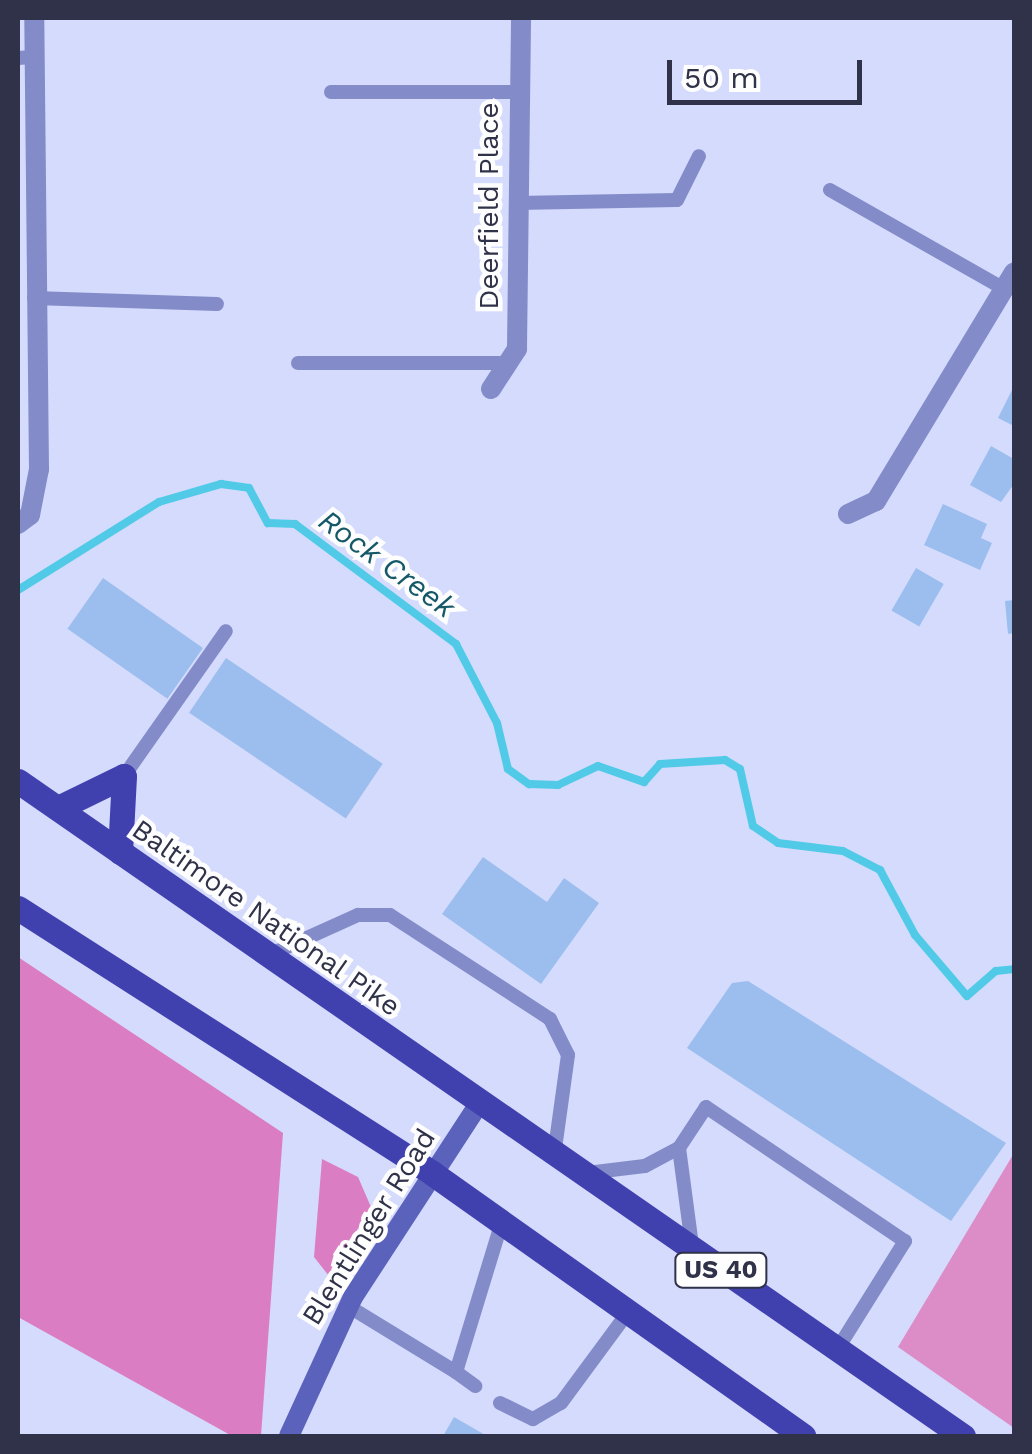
<!DOCTYPE html>
<style>
body{margin:0}
#map{position:relative;width:1032px;height:1454px;overflow:hidden;background:#d5dbfd;font-family:"Work Sans",sans-serif}
div>[style]{position:absolute}
[style*='--x']{left:calc(var(--x)*1px);top:calc(var(--y)*1px);width:calc(var(--w)*1px);rotate:calc(var(--a)*1deg)}
.green>*{inset:0;background:#dc8dc7}
.forest>*{inset:0;background:#da7dc2}
.stream>*{height:8px;margin:-4px;padding:0 4px;transform-origin:4px;border-radius:4px;background:#51cae8}
.building>*{inset:0;background:#9cbeee;transform-origin:0 0}
.lane>*{height:14px;margin:-7px;padding:0 7px;transform-origin:7px;border-radius:7px;background:#838cc9}
.street>*{height:20px;margin:-10px;padding:0 10px;transform-origin:10px;border-radius:10px;background:#838cc9}
.secondary>*{height:20px;margin:-10px;padding:0 10px;transform-origin:10px;border-radius:10px;background:#5b62bb}
.primary>*{height:25px;margin:-12.5px;padding:0 12.5px;transform-origin:12.5px;border-radius:12.5px;background:#4140af}
span{translate:-50% -50%;white-space:nowrap;text-align:center;line-height:1.15;-webkit-text-stroke:9px #fefefe;paint-order:stroke}
.shield-label span{padding:2px 8px;background:#fefefe;border:2px solid;border-radius:8px;-webkit-text-stroke-width:0}
.shield-label{font-size:25px;color:#2f3248;font-weight:700}
.street-label{font-size:28px;color:#2f3248}
.water-label{font-size:30px;color:#155868;font-style:italic}
.frame{position:absolute;inset:0;border:20px solid #2f3248;pointer-events:none}
.scale{position:absolute;left:667px;top:60px;width:195px;height:45px;box-sizing:border-box;border:5px solid #2f3248;border-top:0;padding-left:12px;font-size:30px;line-height:35px;white-space:nowrap;color:#2f3248;-webkit-text-stroke:8px #fefefe;paint-order:stroke}
</style>
<div id="map">
<div class="green">
<div style="clip-path:polygon(1014px 1153px,1014px 1428px,898px 1347px)"></div>
</div>
<div class="forest">
<div style="clip-path:polygon(18px 957px,283px 1133px,261px 1436px,232px 1436px,18px 1317px)"></div>
<div style="clip-path:polygon(322px 1159px,358px 1177px,371px 1207px,329px 1276px,314px 1257px)"></div>
</div>
<div class="stream">
<div style="--x:18;--y:590;--w:166;--a:-32"></div>
<div style="--x:159;--y:502;--w:65;--a:-16.2"></div>
<div style="--x:221;--y:484;--w:28;--a:8"></div>
<div style="--x:249;--y:488;--w:40;--a:62"></div>
<div style="--x:268;--y:523;--w:27;--a:2"></div>
<div style="--x:295;--y:524;--w:201;--a:36.7"></div>
<div style="--x:456;--y:644;--w:89;--a:62.6"></div>
<div style="--x:497;--y:723;--w:47;--a:76.6"></div>
<div style="--x:508;--y:769;--w:26;--a:36"></div>
<div style="--x:529;--y:784;--w:29;--a:2"></div>
<div style="--x:558;--y:785;--w:44;--a:-25.4"></div>
<div style="--x:598;--y:766;--w:49;--a:19.2"></div>
<div style="--x:644;--y:782;--w:24;--a:-48"></div>
<div style="--x:660;--y:764;--w:65;--a:-3.5"></div>
<div style="--x:725;--y:760;--w:17;--a:31"></div>
<div style="--x:740;--y:769;--w:58;--a:77.2"></div>
<div style="--x:753;--y:826;--w:30;--a:34"></div>
<div style="--x:778;--y:843;--w:65;--a:7"></div>
<div style="--x:843;--y:851;--w:42;--a:27.2"></div>
<div style="--x:880;--y:870;--w:74;--a:61.7"></div>
<div style="--x:915;--y:935;--w:80;--a:49.6"></div>
<div style="--x:967;--y:996;--w:38;--a:-41"></div>
<div style="--x:996;--y:971;--w:18;--a:-6"></div>
</div>
<div class="building">
<div style="clip-path:polygon(1014px 386px,1014px 426px,998px 418px)"></div>
<div style="clip-path:polygon(991px 446px,1014px 459px,1014px 484px,1001px 502px,970px 485px)"></div>
<div style="clip-path:polygon(943px 504px,987px 524px,981px 538px,992px 543px,980px 570px,924px 545px)"></div>
<div style="left:916px;top:568px;width:32px;height:49px;rotate:30deg"></div>
<div style="left:103px;top:578px;width:122px;height:62px;rotate:35deg"></div>
<div style="clip-path:polygon(1014px 600px,1014px 633px,1008px 634px,1005px 601px)"></div>
<div style="left:226px;top:658px;width:189px;height:66px;rotate:34deg"></div>
<div style="clip-path:polygon(483px 857px,547px 902px,564px 878px,599px 903px,541px 984px,442px 914px)"></div>
<div style="clip-path:polygon(748px 981px,1006px 1143px,951px 1221px,687px 1048px,732px 983px)"></div>
<div style="clip-path:polygon(454px 1417px,487px 1436px,443px 1436px)"></div>
</div>
<div class="lane">
<div style="--x:18;--y:58;--w:15;--a:-4"></div>
<div style="--x:331;--y:92;--w:186;--a:0"></div>
<div style="--x:830;--y:190;--w:200;--a:29.6"></div>
<div style="--x:517;--y:203;--w:160;--a:-1.1"></div>
<div style="--x:677;--y:200;--w:49;--a:-63.4"></div>
<div style="--x:34;--y:298;--w:183;--a:1.9"></div>
<div style="--x:298;--y:363;--w:209;--a:0"></div>
<div style="--x:124;--y:776;--w:177;--a:-54.9"></div>
<div style="--x:267;--y:956;--w:100;--a:-24.3"></div>
<div style="--x:358;--y:915;--w:32;--a:0"></div>
<div style="--x:390;--y:915;--w:191;--a:33"></div>
<div style="--x:550;--y:1019;--w:40;--a:63.4"></div>
<div style="--x:568;--y:1055;--w:102;--a:97.9"></div>
<div style="--x:679;--y:1148;--w:99;--a:82.4"></div>
<div style="--x:587;--y:1173;--w:58;--a:-6.9"></div>
<div style="--x:645;--y:1166;--w:38;--a:-28"></div>
<div style="--x:679;--y:1148;--w:49;--a:-56.6"></div>
<div style="--x:706;--y:1107;--w:240;--a:34"></div>
<div style="--x:905;--y:1241;--w:128;--a:122"></div>
<div style="--x:348;--y:1306;--w:127;--a:31.4"></div>
<div style="--x:456;--y:1372;--w:157;--a:-73"></div>
<div style="--x:456;--y:1372;--w:24;--a:36"></div>
<div style="--x:500;--y:1403;--w:37;--a:26"></div>
<div style="--x:533;--y:1419;--w:32;--a:-30"></div>
<div style="--x:561;--y:1403;--w:113;--a:-53.6"></div>
</div>
<div class="street">
<div style="--x:491;--y:389;--w:48;--a:-57"></div>
<div style="--x:517;--y:349;--w:331;--a:-89.3"></div>
<div style="--x:848;--y:514;--w:31;--a:-25"></div>
<div style="--x:876;--y:501;--w:267;--a:-58.9"></div>
<div style="--x:18;--y:524;--w:15;--a:-37"></div>
<div style="--x:30;--y:515;--w:47;--a:-78.9"></div>
<div style="--x:39;--y:469;--w:451;--a:-90.6"></div>
</div>
<div class="secondary">
<div style="--x:289;--y:1436;--w:153;--a:-65.3"></div>
<div style="--x:353;--y:1297;--w:229;--a:-56.9"></div>
</div>
<div class="primary">
<div style="--x:18;--y:781;--w:1150;--a:34.73"></div>
<div style="--x:58;--y:808;--w:73;--a:-25.9"></div>
<div style="--x:124;--y:776;--w:76;--a:93"></div>
<div style="--x:18;--y:908;--w:492;--a:32.6"></div>
<div style="--x:432;--y:1173;--w:455;--a:35.3"></div>
</div>
<div class="shield-label">
<span style="left:721px;top:1270px">US 40</span>
</div>
<div class="street-label">
<span style="left:489px;top:206px;rotate:-90deg">Deerfield Place</span>
<span style="left:266px;top:918px;rotate:35deg">Baltimore National Pike</span>
<span style="left:369px;top:1227px;rotate:-58deg">Blentlinger Road</span>
</div>
<div class="water-label">
<span style="left:387px;top:564px;rotate:36deg">Rock Creek</span>
</div>
<div class="frame"></div>
<div class="scale">50 m</div>
</div>
